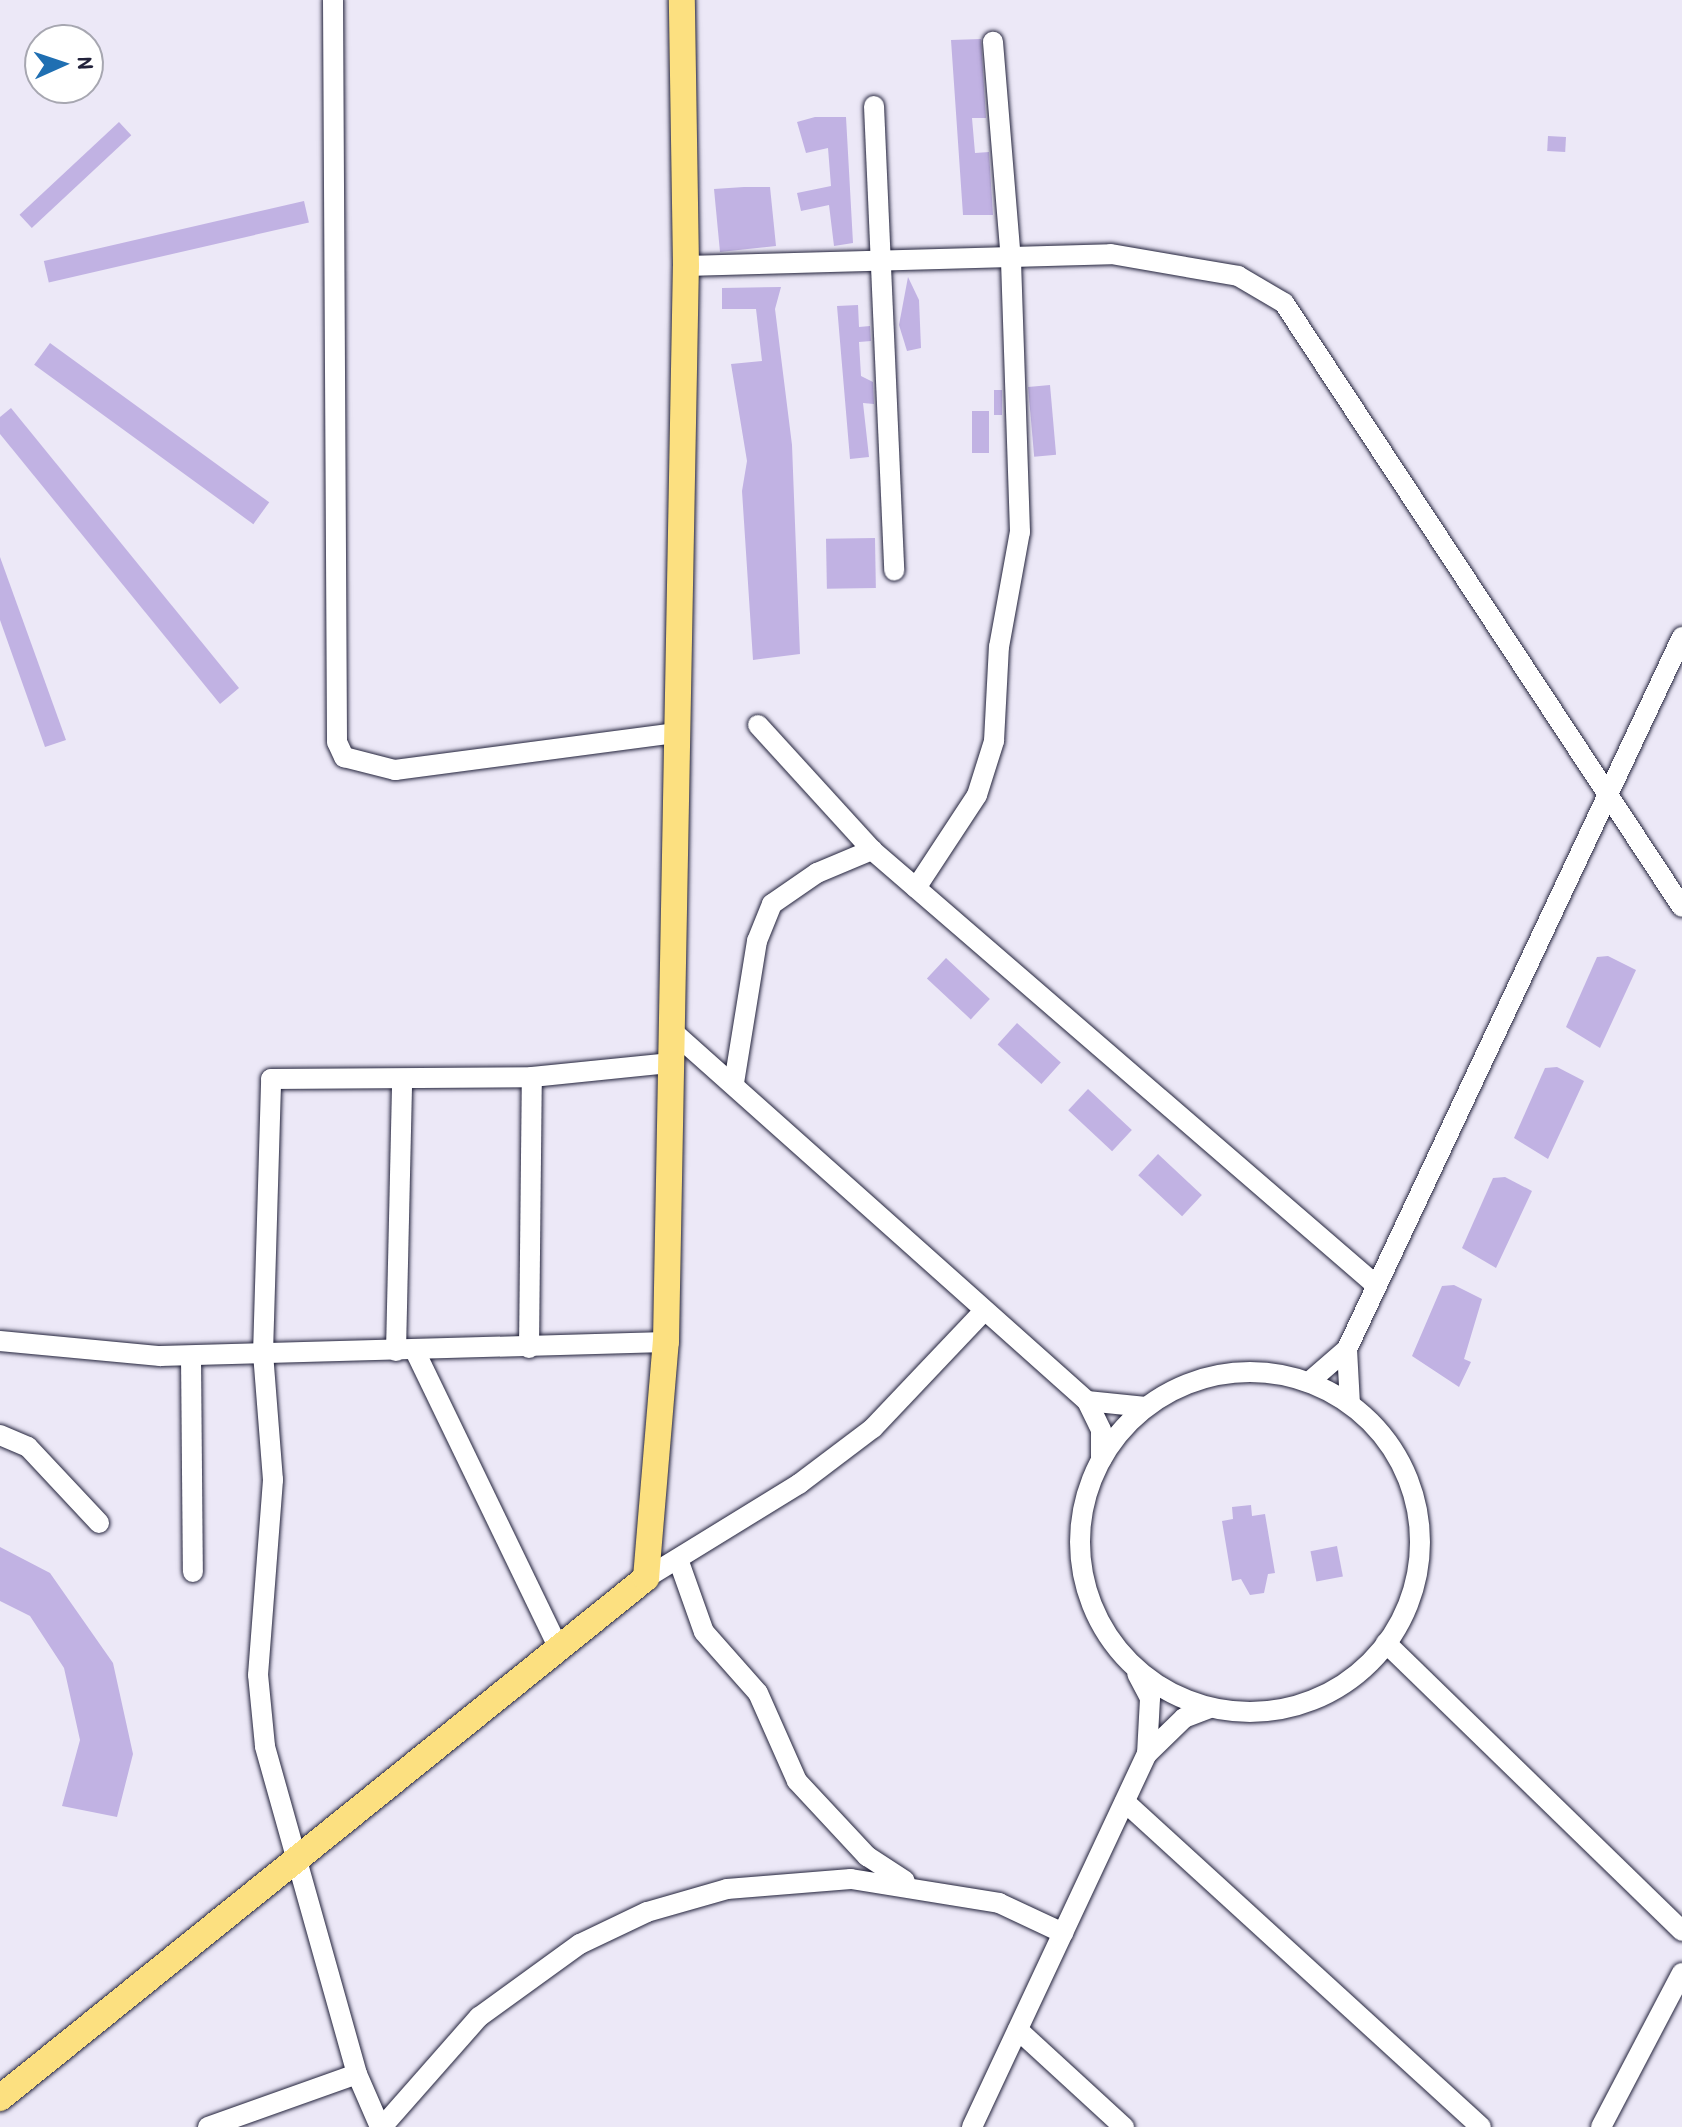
<!DOCTYPE html>
<style>
body{margin:0}
#map{position:relative;width:1682px;height:2127px;overflow:hidden;background:#ece8f7;font-family:"Patrick Hand",sans-serif}
div>[style]{position:absolute}
[style*='--x']{left:calc(var(--x)*1px);top:calc(var(--y)*1px);width:calc(var(--w)*1px);rotate:calc(var(--a)*1deg)}
.building>*{inset:0;background:#c1b2e3;transform-origin:0 0}
.roads{filter:drop-shadow(0 0 2px #22223b) drop-shadow(0 0 2px #22223b)}
.minor>*{height:20px;margin:-10px;padding:0 10px;transform-origin:10px;border-radius:10px;background:#fff}
.minor>.ring{margin:-10px;padding:0;box-sizing:content-box;background:none;border:20px solid #fff;border-radius:50%}
.major>*{height:26px;margin:-13px;padding:0 13px;transform-origin:13px;border-radius:13px;background:#fce080}
span{translate:-50% -50%;white-space:nowrap;text-align:center;line-height:1.15;-webkit-text-stroke:8px #fff;paint-order:stroke}
.north{position:absolute;left:24px;top:24px;width:80px;height:80px;box-sizing:border-box;background:#fff;border:2px solid #a7a7b1;border-radius:50%;rotate:87deg;font-size:22px;font-weight:700;line-height:32px;text-align:center;color:#22223b}
.north::after{content:'';display:block;margin:auto;width:28px;height:36px;background:#1f6fb2;clip-path:polygon(50% 0,100% 100%,50% 72%,0 100%)}
</style>
<div id="map">
<div class="building">
<div style="clip-path:polygon(981px 39px,986px 118px,972px 118px,975px 153px,989px 152px,993px 215px,963px 215px,951px 40px)"></div>
<div style="clip-path:polygon(815px 117px,846px 117px,853px 243px,834px 246px,829px 205px,801px 211px,797px 193px,831px 186px,828px 148px,806px 153px,797px 122px)"></div>
<div style="left:119px;top:122px;width:18px;height:136px;rotate:47deg"></div>
<div style="left:1548px;top:136px;width:18px;height:15px;rotate:3deg"></div>
<div style="clip-path:polygon(744px 187px,770px 187px,776px 246px,720px 252px,714px 189px)"></div>
<div style="left:304px;top:201px;width:22px;height:267px;rotate:77deg"></div>
<div style="clip-path:polygon(908px 277px,919px 300px,921px 348px,907px 351px,899px 325px)"></div>
<div style="clip-path:polygon(781px 287px,775px 309px,792px 445px,800px 654px,753px 660px,742px 491px,747px 461px,731px 364px,762px 361px,756px 309px,722px 309px,722px 288px)"></div>
<div style="clip-path:polygon(858px 305px,859px 327px,870px 326px,871px 341px,859px 342px,861px 376px,873px 382px,874px 404px,863px 403px,869px 457px,850px 459px,837px 306px)"></div>
<div style="left:50px;top:343px;width:271px;height:27px;rotate:36deg"></div>
<div style="left:1050px;top:385px;width:70px;height:22px;rotate:85deg"></div>
<div style="left:994px;top:390px;width:8px;height:25px"></div>
<div style="clip-path:polygon(11px 408px,239px 688px,220px 704px,0 434px,0 417px)"></div>
<div style="left:972px;top:411px;width:17px;height:42px"></div>
<div style="left:875px;top:538px;width:50px;height:49px;rotate:89deg"></div>
<div style="clip-path:polygon(0 557px,66px 740px,45px 747px,0 620px)"></div>
<div style="clip-path:polygon(1608px 956px,1636px 970px,1600px 1048px,1566px 1027px,1597px 957px)"></div>
<div style="left:946px;top:958px;width:60px;height:28px;rotate:43deg"></div>
<div style="left:1017px;top:1023px;width:59px;height:29px;rotate:42deg"></div>
<div style="clip-path:polygon(1557px 1067px,1584px 1081px,1548px 1159px,1514px 1138px,1545px 1068px)"></div>
<div style="left:1088px;top:1089px;width:60px;height:29px;rotate:43deg"></div>
<div style="left:1158px;top:1154px;width:60px;height:29px;rotate:43deg"></div>
<div style="clip-path:polygon(1505px 1177px,1532px 1191px,1496px 1268px,1462px 1248px,1493px 1178px)"></div>
<div style="clip-path:polygon(1454px 1285px,1482px 1299px,1464px 1359px,1471px 1362px,1459px 1387px,1412px 1356px,1442px 1286px)"></div>
<div style="clip-path:polygon(1251px 1505px,1252px 1516px,1265px 1514px,1275px 1573px,1268px 1574px,1264px 1593px,1250px 1595px,1241px 1579px,1232px 1581px,1222px 1521px,1233px 1519px,1232px 1507px)"></div>
<div style="left:1337px;top:1546px;width:31px;height:27px;rotate:79deg"></div>
<div style="clip-path:polygon(0 1547px,50px 1573px,113px 1663px,133px 1754px,117px 1817px,62px 1806px,80px 1740px,64px 1668px,30px 1616px,0 1601px)"></div>
</div>
<div class="roads">
<div class="minor">
<div style="--x:333;--y:0;--w:742;--a:89.69"></div>
<div style="--x:337;--y:742;--w:17;--a:65"></div>
<div style="--x:344;--y:757;--w:53;--a:14.3"></div>
<div style="--x:395;--y:770;--w:284;--a:-7.5"></div>
<div style="--x:874;--y:106;--w:465;--a:87.5"></div>
<div style="--x:686;--y:266;--w:425;--a:-1.6"></div>
<div style="--x:1111;--y:254;--w:129;--a:9.8"></div>
<div style="--x:1238;--y:276;--w:53;--a:30.4"></div>
<div style="--x:1284;--y:303;--w:723;--a:56.62"></div>
<div style="--x:758;--y:725;--w:169;--a:47.6"></div>
<div style="--x:872;--y:850;--w:667;--a:40.81"></div>
<div style="--x:916;--y:888;--w:111;--a:-56.7"></div>
<div style="--x:977;--y:795;--w:57;--a:-72.5"></div>
<div style="--x:994;--y:741;--w:94;--a:-87"></div>
<div style="--x:999;--y:647;--w:117;--a:-79.7"></div>
<div style="--x:1020;--y:532;--w:271;--a:-91.9"></div>
<div style="--x:1011;--y:261;--w:220;--a:-94.7"></div>
<div style="--x:671;--y:1030;--w:557;--a:41.73"></div>
<div style="--x:1087;--y:1401;--w:32;--a:64"></div>
<div style="--x:1101;--y:1430;--w:30;--a:90"></div>
<div style="--x:734;--y:1083;--w:144;--a:-80.8"></div>
<div style="--x:757;--y:941;--w:40;--a:-68"></div>
<div style="--x:772;--y:904;--w:55;--a:-34.6"></div>
<div style="--x:817;--y:873;--w:60;--a:-22.7"></div>
<div style="--x:0;--y:1341;--w:161;--a:5.4"></div>
<div style="--x:160;--y:1356;--w:506;--a:-1.58"></div>
<div style="--x:529;--y:1348;--w:271;--a:-89.4"></div>
<div style="--x:1347;--y:1349;--w:55;--a:86.9"></div>
<div style="--x:396;--y:1351;--w:272;--a:-88.7"></div>
<div style="--x:415;--y:1351;--w:331;--a:64.2"></div>
<div style="--x:191;--y:1356;--w:216;--a:89.5"></div>
<div class="ring" style="left:1080px;top:1372px;width:320px;height:320px"></div>
<div style="--x:1309;--y:1382;--w:50;--a:-41"></div>
<div style="--x:1347;--y:1349;--w:787;--a:-64.8"></div>
<div style="--x:1087;--y:1401;--w:59;--a:5.8"></div>
<div style="--x:0;--y:1435;--w:30;--a:23"></div>
<div style="--x:28;--y:1447;--w:104;--a:46.9"></div>
<div style="--x:678;--y:1559;--w:77;--a:70.4"></div>
<div style="--x:704;--y:1632;--w:81;--a:48.5"></div>
<div style="--x:758;--y:1693;--w:96;--a:66.1"></div>
<div style="--x:797;--y:1781;--w:103;--a:47"></div>
<div style="--x:867;--y:1856;--w:45;--a:33.3"></div>
<div style="--x:646;--y:1578;--w:180;--a:-31.6"></div>
<div style="--x:799;--y:1484;--w:93;--a:-37.1"></div>
<div style="--x:873;--y:1428;--w:161;--a:-46.5"></div>
<div style="--x:1386;--y:1643;--w:413;--a:44.2"></div>
<div style="--x:1147;--y:1754;--w:52;--a:-44.2"></div>
<div style="--x:1184;--y:1718;--w:28;--a:-21"></div>
<div style="--x:1125;--y:1802;--w:482;--a:42.4"></div>
<div style="--x:1018;--y:2030;--w:144;--a:42.5"></div>
<div style="--x:208;--y:2127;--w:158;--a:-19.6"></div>
<div style="--x:380;--y:2127;--w:58;--a:-113.5"></div>
<div style="--x:357;--y:2074;--w:341;--a:-105.7"></div>
<div style="--x:265;--y:1746;--w:71;--a:-95.6"></div>
<div style="--x:258;--y:1675;--w:196;--a:-85.6"></div>
<div style="--x:273;--y:1480;--w:126;--a:-94.5"></div>
<div style="--x:263;--y:1354;--w:275;--a:-88.3"></div>
<div style="--x:271;--y:1079;--w:261;--a:-0.4"></div>
<div style="--x:532;--y:1077;--w:140;--a:-5.8"></div>
<div style="--x:382;--y:2127;--w:147;--a:-48.6"></div>
<div style="--x:479;--y:2017;--w:125;--a:-35.9"></div>
<div style="--x:580;--y:1944;--w:74;--a:-25.5"></div>
<div style="--x:647;--y:1912;--w:83;--a:-16"></div>
<div style="--x:727;--y:1889;--w:124;--a:-4.6"></div>
<div style="--x:851;--y:1879;--w:150;--a:9.2"></div>
<div style="--x:999;--y:1903;--w:71;--a:25.1"></div>
<div style="--x:972;--y:2127;--w:412;--a:-64.9"></div>
<div style="--x:1147;--y:1754;--w:56;--a:-86.9"></div>
<div style="--x:1150;--y:1698;--w:27;--a:-118"></div>
<div style="--x:1601;--y:2127;--w:174;--a:-62.3"></div>
</div>
<div class="major">
<div style="--x:0;--y:2098;--w:829;--a:-38.83"></div>
<div style="--x:646;--y:1578;--w:237;--a:-85.2"></div>
<div style="--x:666;--y:1342;--w:1076;--a:-88.94"></div>
<div style="--x:686;--y:266;--w:266;--a:-90.9"></div>
</div>
</div>
<div class="north">N</div>
</div>
